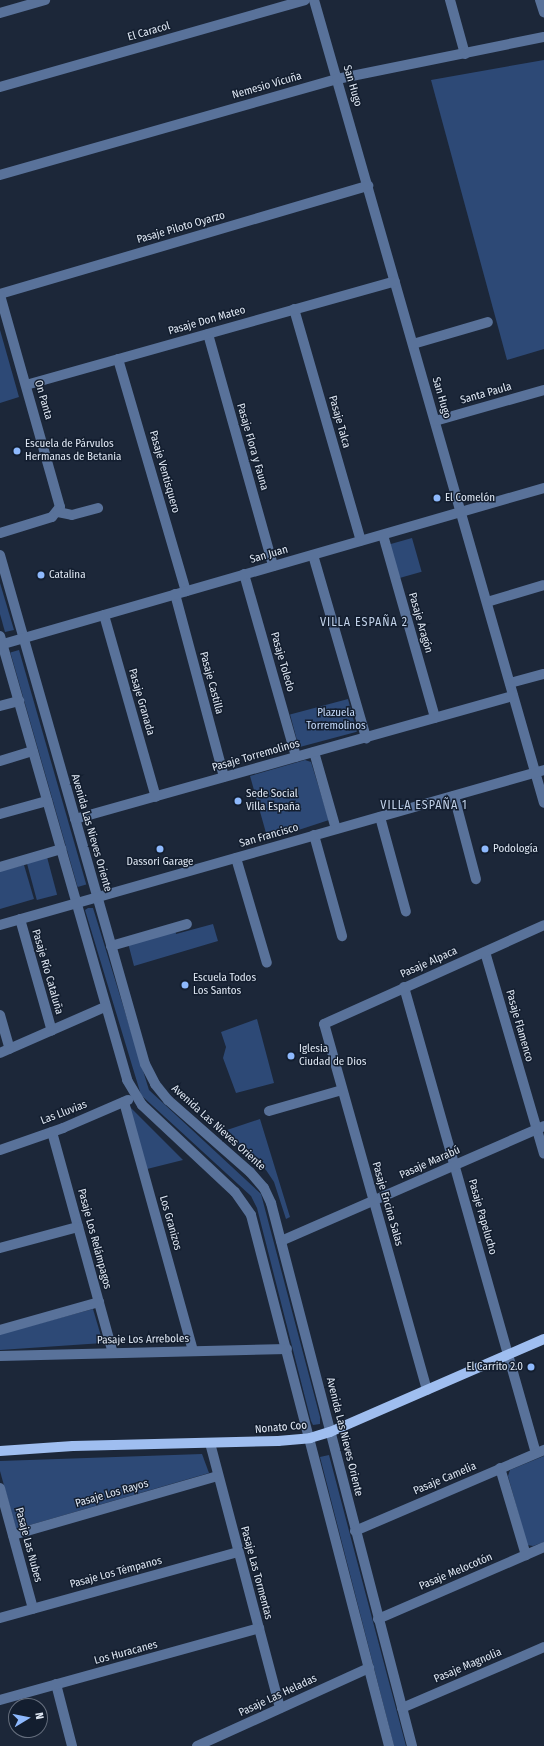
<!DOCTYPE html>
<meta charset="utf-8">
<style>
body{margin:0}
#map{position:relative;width:544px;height:1746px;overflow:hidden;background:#1c2739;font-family:"Fira Sans Condensed",sans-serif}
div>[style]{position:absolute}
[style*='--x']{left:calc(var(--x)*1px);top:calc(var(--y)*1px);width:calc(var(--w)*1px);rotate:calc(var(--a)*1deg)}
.green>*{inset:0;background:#2d4976;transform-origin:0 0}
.minor>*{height:10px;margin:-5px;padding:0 5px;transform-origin:5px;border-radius:5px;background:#59729a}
.major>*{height:10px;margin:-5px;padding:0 5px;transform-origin:5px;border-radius:5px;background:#9fbef0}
.dots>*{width:11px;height:11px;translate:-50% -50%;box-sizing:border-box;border:2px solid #131e2f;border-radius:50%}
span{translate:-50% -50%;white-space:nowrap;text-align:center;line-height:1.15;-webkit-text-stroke:3px #131e2f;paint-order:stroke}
.street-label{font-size:11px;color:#dfe7f3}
.poi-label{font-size:11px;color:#dfe7f3}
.left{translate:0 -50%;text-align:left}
.right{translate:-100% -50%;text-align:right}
.park-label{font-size:11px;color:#c5dafa}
.neighbourhood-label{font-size:12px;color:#c2d2e9;letter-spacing:1px}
.north{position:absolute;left:8px;top:1698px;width:40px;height:40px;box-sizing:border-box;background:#131e2f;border:1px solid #656e7d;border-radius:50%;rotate:80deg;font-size:11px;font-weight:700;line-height:16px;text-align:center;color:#dfe7f3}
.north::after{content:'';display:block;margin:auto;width:14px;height:18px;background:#8eb9fd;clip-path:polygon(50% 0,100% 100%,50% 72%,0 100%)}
</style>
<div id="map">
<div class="green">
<div style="clip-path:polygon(544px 60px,544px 349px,507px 360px,431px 80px)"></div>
<div style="clip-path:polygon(0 330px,19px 397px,0 403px)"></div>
<div style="left:412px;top:538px;width:35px;height:23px;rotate:74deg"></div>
<div style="clip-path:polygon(0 583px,14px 630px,5px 632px,0 614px)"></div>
<div style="left:19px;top:650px;width:244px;height:9px;rotate:74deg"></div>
<div style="left:348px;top:699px;width:34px;height:60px;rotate:75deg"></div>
<div style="clip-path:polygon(305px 760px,311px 762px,329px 820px,268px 840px,250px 776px)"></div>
<div style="left:47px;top:857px;width:39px;height:21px;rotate:75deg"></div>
<div style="clip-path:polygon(24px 865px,34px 899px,0 909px,0 871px)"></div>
<div style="clip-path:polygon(88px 908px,93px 908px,149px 1090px,261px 1194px,320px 1417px,320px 1424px,313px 1425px,311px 1421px,257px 1208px,251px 1196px,141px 1095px,85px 910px)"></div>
<div style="clip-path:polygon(213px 924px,218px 941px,134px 966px,128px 943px,175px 929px,176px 934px)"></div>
<div style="clip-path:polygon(257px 1019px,274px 1083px,236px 1093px,223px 1058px,226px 1047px,221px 1032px)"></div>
<div style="clip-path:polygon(129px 1106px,183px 1160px,147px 1169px)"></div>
<div style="clip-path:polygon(260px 1119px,290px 1217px,286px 1219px,274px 1182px,266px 1170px,224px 1131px)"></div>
<div style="clip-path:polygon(93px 1309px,103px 1343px,0 1350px,0 1334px)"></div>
<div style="clip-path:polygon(202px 1454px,209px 1473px,16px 1529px,0 1471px,0 1461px)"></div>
<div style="clip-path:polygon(329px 1455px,386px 1671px,406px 1746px,394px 1746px,320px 1457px)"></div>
<div style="clip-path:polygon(544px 1456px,544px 1542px,533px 1546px,527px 1545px,508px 1476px,510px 1470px)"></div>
</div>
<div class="minor">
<div style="--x:314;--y:0;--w:835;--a:74.02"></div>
<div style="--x:450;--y:0;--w:56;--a:74.5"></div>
<div style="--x:540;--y:0;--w:13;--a:72"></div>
<div style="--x:0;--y:13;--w:47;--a:-16.1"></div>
<div style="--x:0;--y:87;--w:317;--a:-15.9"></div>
<div style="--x:0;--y:175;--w:350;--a:-15.9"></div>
<div style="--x:337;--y:79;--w:211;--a:-11.5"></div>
<div style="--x:0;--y:294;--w:384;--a:-16.4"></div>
<div style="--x:0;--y:295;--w:220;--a:74.2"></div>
<div style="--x:60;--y:507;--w:13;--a:129"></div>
<div style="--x:52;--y:517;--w:54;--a:162.9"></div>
<div style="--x:294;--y:309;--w:241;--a:73.9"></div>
<div style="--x:208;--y:334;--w:241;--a:74.3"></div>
<div style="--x:413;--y:344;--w:78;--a:-16.3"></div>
<div style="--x:118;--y:359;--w:242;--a:73.7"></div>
<div style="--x:26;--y:385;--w:383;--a:-15.7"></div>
<div style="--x:435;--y:421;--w:113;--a:-15.9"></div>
<div style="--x:58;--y:512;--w:14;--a:12"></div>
<div style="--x:72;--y:515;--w:27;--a:-15"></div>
<div style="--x:383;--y:535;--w:190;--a:74.1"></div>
<div style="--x:0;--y:555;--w:529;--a:74.1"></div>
<div style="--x:145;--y:1064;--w:22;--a:63"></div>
<div style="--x:155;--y:1084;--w:21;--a:51"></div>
<div style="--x:168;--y:1100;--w:109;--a:41.3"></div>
<div style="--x:250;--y:1172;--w:21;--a:49"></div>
<div style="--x:264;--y:1188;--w:17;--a:65"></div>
<div style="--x:271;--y:1203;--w:561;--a:75.44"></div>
<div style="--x:313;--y:555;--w:191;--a:73.8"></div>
<div style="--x:244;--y:574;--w:190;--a:74.1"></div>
<div style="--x:175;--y:594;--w:189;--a:75"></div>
<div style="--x:487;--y:602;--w:59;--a:-16.6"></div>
<div style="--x:104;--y:615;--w:189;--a:74.1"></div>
<div style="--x:0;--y:636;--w:462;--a:74"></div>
<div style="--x:127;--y:1080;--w:29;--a:59"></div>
<div style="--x:142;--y:1105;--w:127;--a:43.1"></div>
<div style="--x:235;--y:1192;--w:28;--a:55"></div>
<div style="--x:251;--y:1215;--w:549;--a:75.43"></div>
<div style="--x:0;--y:645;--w:566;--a:-16.1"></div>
<div style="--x:510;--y:683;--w:35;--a:-15"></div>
<div style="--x:0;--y:706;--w:20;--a:-15"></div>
<div style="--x:314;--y:752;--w:80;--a:74.1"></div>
<div style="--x:0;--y:761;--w:34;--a:-17"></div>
<div style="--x:454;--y:796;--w:86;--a:75.2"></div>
<div style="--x:0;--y:814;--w:49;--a:-15.5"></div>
<div style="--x:380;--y:817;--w:98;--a:74.7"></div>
<div style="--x:75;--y:819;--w:455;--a:-15.7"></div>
<div style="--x:314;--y:835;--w:105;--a:74.5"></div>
<div style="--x:236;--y:858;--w:109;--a:73.6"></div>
<div style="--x:0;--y:867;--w:64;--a:-16.4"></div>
<div style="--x:20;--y:919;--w:116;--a:74.1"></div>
<div style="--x:0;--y:925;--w:566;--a:-15.9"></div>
<div style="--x:111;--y:946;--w:79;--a:-16.1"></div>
<div style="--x:485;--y:952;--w:210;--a:73.7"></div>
<div style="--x:404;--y:987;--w:484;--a:74.2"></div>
<div style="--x:0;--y:1015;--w:35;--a:74"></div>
<div style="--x:0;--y:1053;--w:115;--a:-23.7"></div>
<div style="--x:124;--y:1102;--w:258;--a:74.5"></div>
<div style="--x:269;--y:1111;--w:76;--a:-16"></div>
<div style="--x:52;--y:1132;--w:229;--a:74.6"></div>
<div style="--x:0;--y:1150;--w:67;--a:-19.2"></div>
<div style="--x:63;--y:1128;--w:71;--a:-23.3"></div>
<div style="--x:281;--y:1241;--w:287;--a:-23.6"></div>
<div style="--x:0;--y:1248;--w:81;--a:-15.1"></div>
<div style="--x:0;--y:1330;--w:103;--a:-15.8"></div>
<div style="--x:0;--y:1356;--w:287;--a:-1.4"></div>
<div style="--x:427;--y:1390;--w:380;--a:-105.7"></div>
<div style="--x:324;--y:1024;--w:241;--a:-24.2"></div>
<div style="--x:210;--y:1443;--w:274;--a:75.2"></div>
<div style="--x:500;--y:1468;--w:91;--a:73.4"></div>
<div style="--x:0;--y:1488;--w:125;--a:74.7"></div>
<div style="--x:355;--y:1531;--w:206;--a:-23.2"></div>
<div style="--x:13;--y:1535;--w:213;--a:-16.1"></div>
<div style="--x:0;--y:1618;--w:247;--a:-15.5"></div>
<div style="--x:378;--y:1619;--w:181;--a:-23.4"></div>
<div style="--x:56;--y:1684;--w:64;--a:75.5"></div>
<div style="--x:0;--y:1700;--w:269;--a:-15.5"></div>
<div style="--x:402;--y:1708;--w:155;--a:-23.2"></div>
<div style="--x:197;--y:1746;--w:189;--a:-24.4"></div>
</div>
<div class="major">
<div style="--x:0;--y:1451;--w:73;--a:-3.9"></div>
<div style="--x:73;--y:1446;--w:205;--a:-1.4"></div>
<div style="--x:278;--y:1441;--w:32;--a:-5"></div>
<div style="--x:310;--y:1438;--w:21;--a:-17"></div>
<div style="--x:330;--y:1432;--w:233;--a:-23.5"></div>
</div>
<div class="dots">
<div style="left:17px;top:451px;background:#8eb9fd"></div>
<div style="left:437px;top:498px;background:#8eb9fd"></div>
<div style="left:41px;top:575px;background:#8eb9fd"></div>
<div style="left:238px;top:801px;background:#8eb9fd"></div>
<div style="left:160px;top:849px;background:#8eb9fd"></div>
<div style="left:485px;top:849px;background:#8eb9fd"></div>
<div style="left:185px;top:985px;background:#8eb9fd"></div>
<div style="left:291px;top:1056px;background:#8eb9fd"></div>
<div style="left:531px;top:1367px;background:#8eb9fd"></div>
</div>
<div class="street-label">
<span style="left:149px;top:32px;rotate:-16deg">El Caracol</span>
<span style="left:267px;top:86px;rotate:-16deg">Nemesio Vicuña</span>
<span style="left:352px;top:86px;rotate:74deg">San Hugo</span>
<span style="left:181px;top:228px;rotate:-16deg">Pasaje Piloto Oyarzo</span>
<span style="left:207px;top:321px;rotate:-16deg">Pasaje Don Mateo</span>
<span style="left:486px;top:394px;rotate:-16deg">Santa Paula</span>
<span style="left:441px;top:398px;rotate:74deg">San Hugo</span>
<span style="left:43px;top:400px;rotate:74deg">On Panta</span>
<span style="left:339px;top:422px;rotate:74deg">Pasaje Talca</span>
<span style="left:252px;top:447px;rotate:74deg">Pasaje Flora y Fauna</span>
<span style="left:164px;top:472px;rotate:74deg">Pasaje Ventisquero</span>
<span style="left:269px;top:555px;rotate:-16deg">San Juan</span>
<span style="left:420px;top:623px;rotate:74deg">Pasaje Aragón</span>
<span style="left:282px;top:662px;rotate:74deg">Pasaje Toledo</span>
<span style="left:211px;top:683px;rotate:75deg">Pasaje Castilla</span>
<span style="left:141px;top:702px;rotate:74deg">Pasaje Granada</span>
<span style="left:256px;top:756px;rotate:-16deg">Pasaje Torremolinos</span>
<span style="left:91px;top:833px;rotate:74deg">Avenida Las Nieves Oriente</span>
<span style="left:269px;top:836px;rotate:-16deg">San Francisco</span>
<span style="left:429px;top:963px;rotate:-24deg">Pasaje Alpaca</span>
<span style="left:47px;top:972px;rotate:74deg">Pasaje Río Cataluña</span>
<span style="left:519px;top:1026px;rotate:74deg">Pasaje Flamenco</span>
<span style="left:64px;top:1113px;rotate:-21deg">Las Lluvias</span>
<span style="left:218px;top:1128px;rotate:42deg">Avenida Las Nieves Oriente</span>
<span style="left:430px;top:1163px;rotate:-24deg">Pasaje Marabú</span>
<span style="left:387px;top:1204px;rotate:74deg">Pasaje Encina Salas</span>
<span style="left:482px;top:1217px;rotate:74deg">Pasaje Papelucho</span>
<span style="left:170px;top:1223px;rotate:74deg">Los Granizos</span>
<span style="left:94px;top:1239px;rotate:75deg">Pasaje Los Relámpagos</span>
<span style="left:143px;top:1340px;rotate:-1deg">Pasaje Los Arreboles</span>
<span style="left:281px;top:1428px;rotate:-5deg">Nonato Coo</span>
<span style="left:344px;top:1437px;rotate:76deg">Avenida Las Nieves Oriente</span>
<span style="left:445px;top:1479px;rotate:-23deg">Pasaje Camelia</span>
<span style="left:112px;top:1494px;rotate:-16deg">Pasaje Los Rayos</span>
<span style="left:28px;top:1545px;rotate:75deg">Pasaje Las Nubes</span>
<span style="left:456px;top:1572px;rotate:-23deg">Pasaje Melocotón</span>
<span style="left:116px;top:1573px;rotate:-15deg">Pasaje Los Témpanos</span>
<span style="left:256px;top:1573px;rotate:75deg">Pasaje Las Tormentas</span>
<span style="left:126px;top:1653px;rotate:-15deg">Los Huracanes</span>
<span style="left:468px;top:1666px;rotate:-23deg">Pasaje Magnolia</span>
<span style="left:278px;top:1696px;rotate:-25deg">Pasaje Las Heladas</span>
</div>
<div class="poi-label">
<span class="left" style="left:25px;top:451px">Escuela de Párvulos<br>Hermanas de Betania</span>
<span class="left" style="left:445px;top:498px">El Comelón</span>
<span class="left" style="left:49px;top:575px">Catalina</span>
<span class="left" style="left:246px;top:801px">Sede Social<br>Villa España</span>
<span class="left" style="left:493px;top:849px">Podología</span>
<span style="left:160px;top:862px">Dassori Garage</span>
<span class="left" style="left:193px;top:985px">Escuela Todos<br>Los Santos</span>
<span class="left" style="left:299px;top:1056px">Iglesia<br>Ciudad de Dios</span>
<span class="right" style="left:523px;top:1367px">El Carrito 2.0</span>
</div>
<div class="park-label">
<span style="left:336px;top:720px">Plazuela<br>Torremolinos</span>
</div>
<div class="neighbourhood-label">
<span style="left:364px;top:623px">VILLA ESPAÑA 2</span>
<span style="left:424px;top:806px">VILLA ESPAÑA 1</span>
</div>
<div class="north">N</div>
</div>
